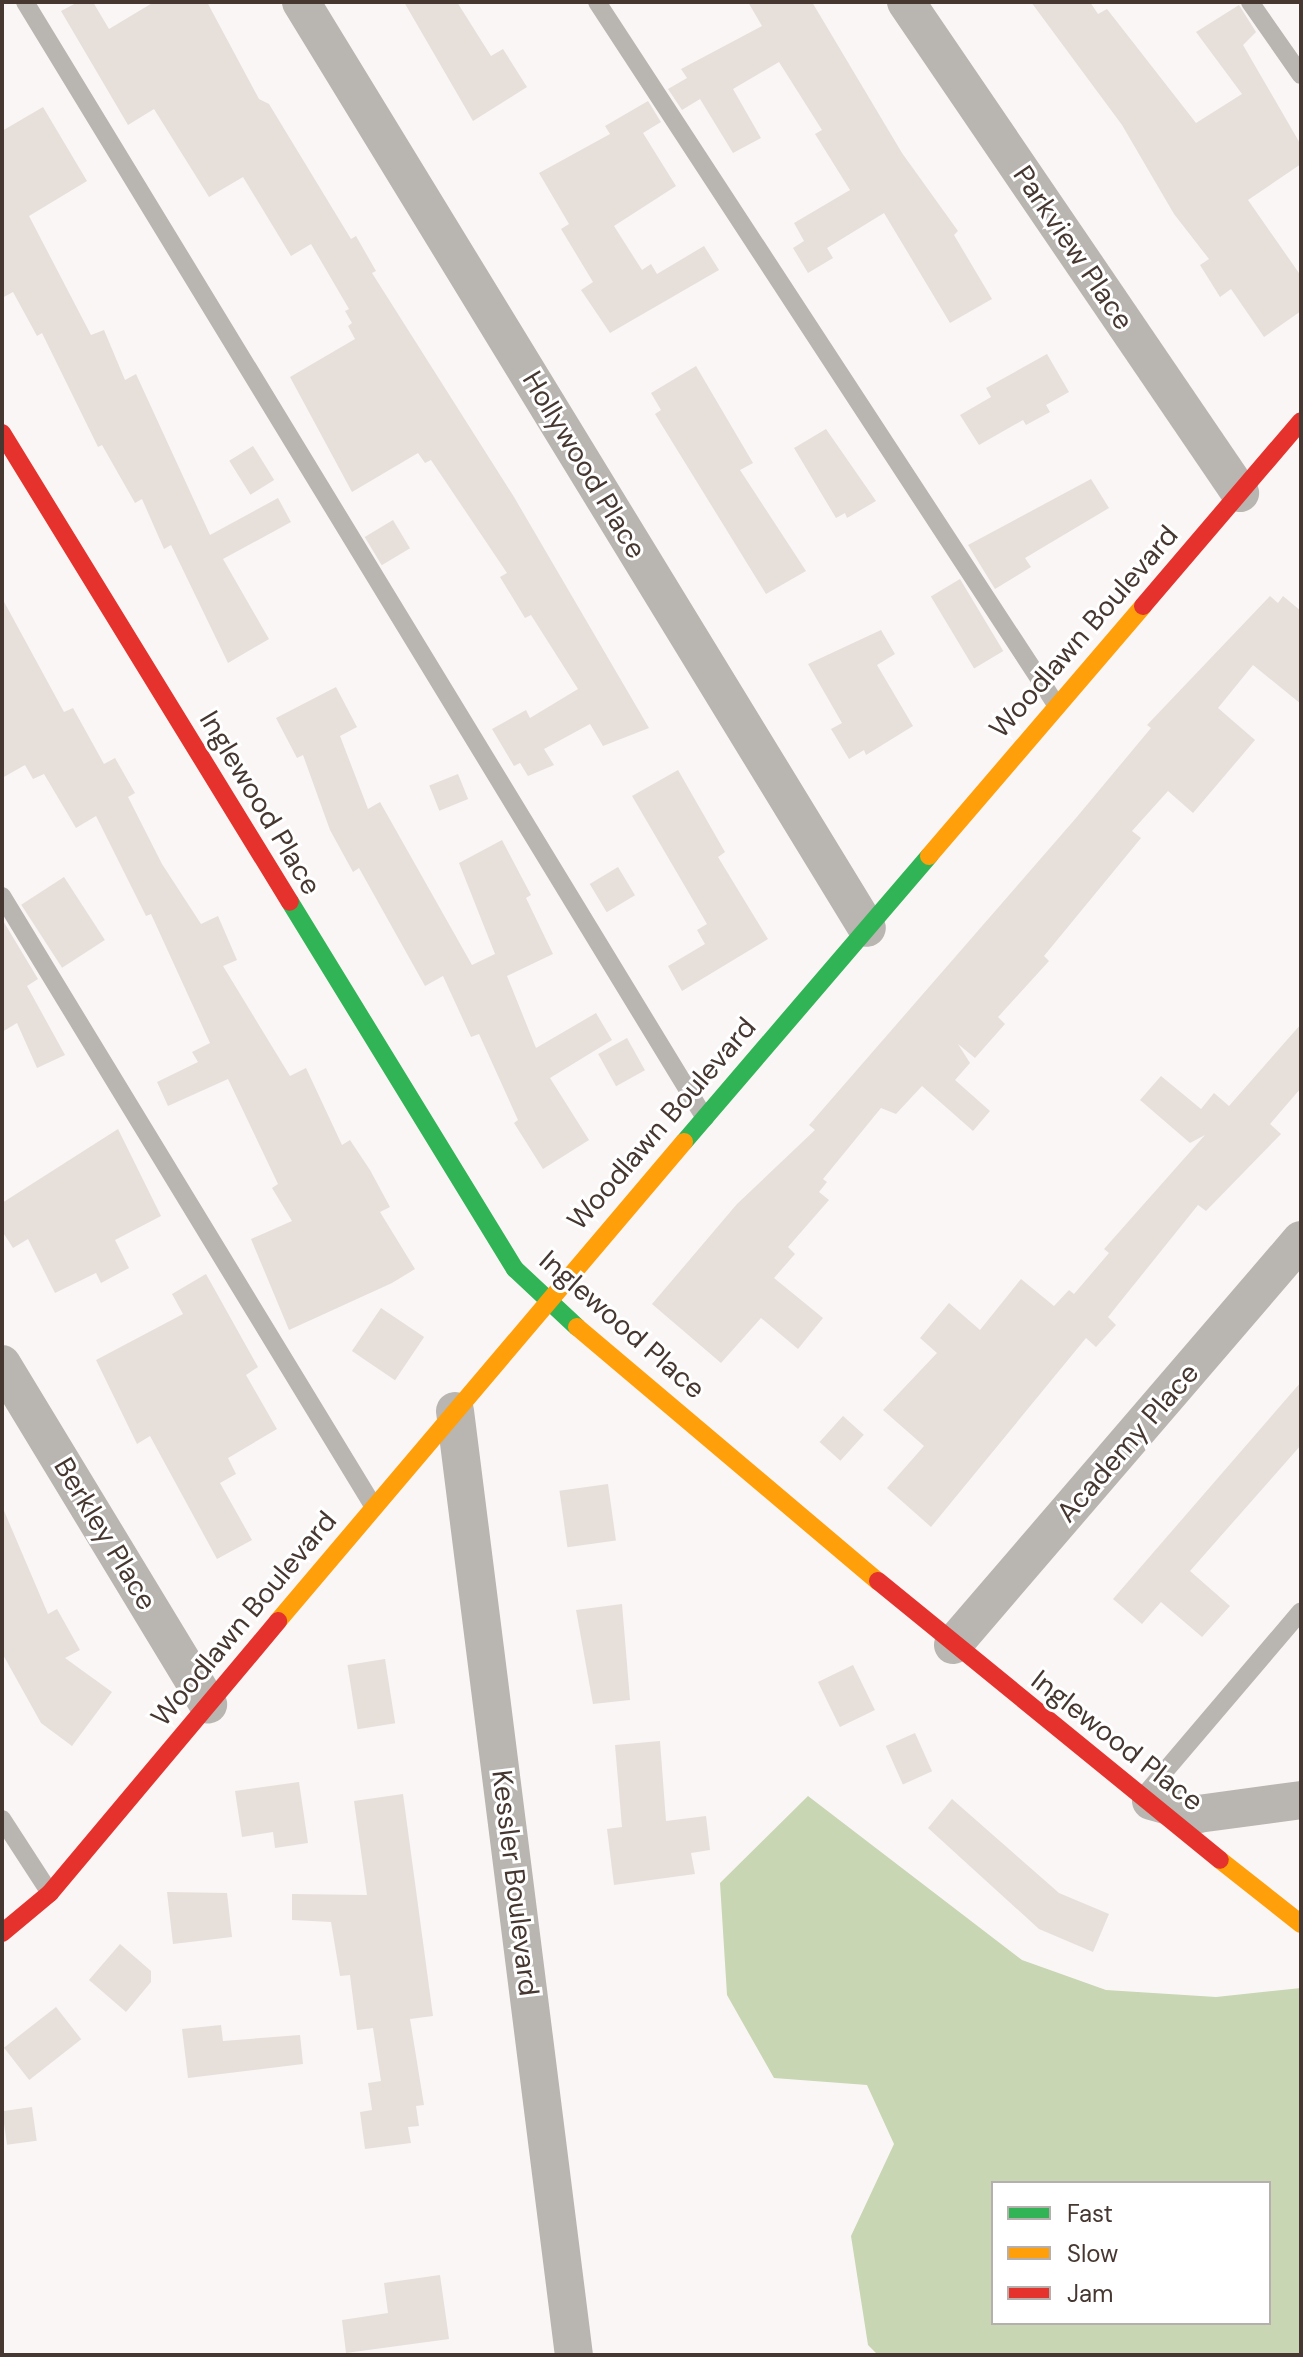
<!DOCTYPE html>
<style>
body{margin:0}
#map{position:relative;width:1303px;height:2357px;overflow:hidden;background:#faf6f5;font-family:"DM Sans",sans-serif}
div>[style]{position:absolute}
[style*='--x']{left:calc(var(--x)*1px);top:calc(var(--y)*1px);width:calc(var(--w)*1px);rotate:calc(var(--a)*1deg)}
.forest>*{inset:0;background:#c8d6b3}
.building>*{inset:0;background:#e7dfda;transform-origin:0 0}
.lane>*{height:18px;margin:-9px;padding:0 9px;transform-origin:9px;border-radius:9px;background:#b9b5b1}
.street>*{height:38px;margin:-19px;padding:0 19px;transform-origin:19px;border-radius:19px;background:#b9b5b1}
.fast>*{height:18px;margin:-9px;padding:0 9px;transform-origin:9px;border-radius:9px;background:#30b455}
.slow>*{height:18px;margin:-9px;padding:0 9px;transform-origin:9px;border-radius:9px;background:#ff9f0a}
.jam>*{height:18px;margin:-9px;padding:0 9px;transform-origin:9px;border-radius:9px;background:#e5322d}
span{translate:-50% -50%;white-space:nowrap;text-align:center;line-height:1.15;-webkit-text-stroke:6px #fff;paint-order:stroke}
.street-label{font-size:28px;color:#463831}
.frame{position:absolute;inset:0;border:4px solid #463831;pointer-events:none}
.legend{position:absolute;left:991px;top:2181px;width:280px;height:144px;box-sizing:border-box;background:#fff;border:2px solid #b5afad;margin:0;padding:10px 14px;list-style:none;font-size:24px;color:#463831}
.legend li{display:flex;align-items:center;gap:16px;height:40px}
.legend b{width:40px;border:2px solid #b5afad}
</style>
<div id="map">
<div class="forest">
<div style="clip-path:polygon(evenodd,808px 1796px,1022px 1960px,1106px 1990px,1216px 1997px,1301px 1988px,1301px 2355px,878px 2355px,868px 2345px,851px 2236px,894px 2144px,867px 2085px,774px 2078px,727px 1995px,720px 1883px,808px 1796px,993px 2183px,1269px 2183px,1269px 2323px,993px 2323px,993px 2183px)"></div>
</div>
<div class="building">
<div style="clip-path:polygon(78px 2px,93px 2px,109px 29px,154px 2px,207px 2px,259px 99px,269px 104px,351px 239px,356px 236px,376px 271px,372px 273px,514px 497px,649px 728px,603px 746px,590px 724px,544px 749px,554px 765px,528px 776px,520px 763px,514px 766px,492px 729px,526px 710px,530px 718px,578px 689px,531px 615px,525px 618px,500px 577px,507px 573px,431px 460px,425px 463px,418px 453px,352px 492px,290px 377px,355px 339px,348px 326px,352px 323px,345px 311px,349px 309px,311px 244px,291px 256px,243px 177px,209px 197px,154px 109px,128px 125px,61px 11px)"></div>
<div style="clip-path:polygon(404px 2px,457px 2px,491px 56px,503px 49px,527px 87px,473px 121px)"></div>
<div style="clip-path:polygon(748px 2px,812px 2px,902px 153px,958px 231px,954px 235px,992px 299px,950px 323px,884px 213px,827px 248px,833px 258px,808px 273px,793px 248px,804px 241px,794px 223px,850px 190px,815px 134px,822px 130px,779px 62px,733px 89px,761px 138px,733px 153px,700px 99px,682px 110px,668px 89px,687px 78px,681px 69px,762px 26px)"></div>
<div style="clip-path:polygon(1031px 2px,1090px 2px,1098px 14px,1107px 9px,1196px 123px,1242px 94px,1196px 32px,1239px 5px,1256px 32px,1243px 45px,1301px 145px,1301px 164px,1248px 200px,1301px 276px,1301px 311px,1264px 337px,1231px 289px,1220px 297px,1200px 265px,1209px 259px,1174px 214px,1122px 125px)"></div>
<div style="clip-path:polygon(648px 101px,661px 122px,643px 133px,676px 186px,614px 226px,642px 270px,651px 264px,657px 274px,704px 246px,719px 270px,610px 333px,581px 290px,593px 282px,561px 229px,569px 224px,539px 173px,610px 134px,605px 126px)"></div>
<div style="clip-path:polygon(43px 107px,87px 181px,29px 216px,91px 335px,104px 330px,125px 380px,136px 374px,210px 535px,278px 498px,291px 522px,223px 559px,269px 639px,228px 663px,171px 545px,164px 549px,142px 499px,135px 503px,102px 445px,98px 447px,42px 333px,37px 336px,13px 292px,2px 298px,2px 131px)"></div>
<div style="clip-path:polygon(1047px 354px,1069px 392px,1046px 405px,1050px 412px,1026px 425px,1023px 420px,979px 445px,960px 415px,991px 397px,986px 388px)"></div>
<div style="clip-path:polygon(696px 366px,753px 463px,740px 470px,806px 571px,766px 594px,655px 414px,661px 410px,651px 393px)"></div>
<div style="clip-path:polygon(826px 429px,876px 501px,847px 518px,845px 513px,836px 518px,794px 448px)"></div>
<div style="left:253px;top:446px;width:40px;height:28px;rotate:58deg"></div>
<div style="clip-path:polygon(1091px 479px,1109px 508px,1025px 558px,1031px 567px,995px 589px,968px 545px)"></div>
<div style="left:393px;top:520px;width:33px;height:33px;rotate:59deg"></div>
<div style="left:960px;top:579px;width:84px;height:34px;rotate:59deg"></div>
<div style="clip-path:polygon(1270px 596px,1278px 603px,1283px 596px,1301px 611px,1301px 704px,1253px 665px,1218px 708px,1255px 740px,1193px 813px,1168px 791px,1132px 831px,1141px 838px,1044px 956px,1049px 961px,998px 1017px,1005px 1024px,975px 1058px,958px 1044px,970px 1063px,955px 1080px,990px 1111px,973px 1131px,922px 1086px,896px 1114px,881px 1108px,823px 1179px,827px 1182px,819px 1192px,829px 1200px,788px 1247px,795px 1254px,774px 1278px,823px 1318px,798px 1349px,761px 1318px,721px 1363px,652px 1304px,737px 1204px,815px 1130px,809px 1125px,1076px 818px,1151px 728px,1147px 725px)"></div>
<div style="clip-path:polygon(2px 598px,64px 712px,73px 708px,104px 764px,115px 758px,135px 793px,128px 797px,162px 864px,201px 924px,218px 916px,237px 960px,223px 966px,290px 1076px,306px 1068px,342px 1145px,350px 1140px,370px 1170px,390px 1207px,380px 1212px,415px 1269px,392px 1283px,289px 1330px,251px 1239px,292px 1221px,272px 1188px,278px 1184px,228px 1079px,168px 1106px,157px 1082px,198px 1062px,192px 1052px,210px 1043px,151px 914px,146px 916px,96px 816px,76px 828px,44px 774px,33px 779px,25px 765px,2px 778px)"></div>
<div style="clip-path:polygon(881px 630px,895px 654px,877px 665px,913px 726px,866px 755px,864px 750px,849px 759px,831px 729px,842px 723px,808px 664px)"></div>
<div style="clip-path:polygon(336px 687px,357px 727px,340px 736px,368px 809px,380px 802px,472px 965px,495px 954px,459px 863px,502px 840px,531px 895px,526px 898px,553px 954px,507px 976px,536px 1048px,596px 1013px,612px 1040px,550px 1078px,589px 1140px,543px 1169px,514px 1123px,518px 1120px,479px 1034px,471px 1037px,443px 976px,425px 986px,359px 868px,353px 872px,330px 830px,303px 755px,297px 758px,276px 718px)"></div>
<div style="clip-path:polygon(678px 770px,725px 852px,718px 857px,768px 939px,682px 991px,668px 966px,705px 944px,697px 930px,707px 924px,632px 796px)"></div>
<div style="left:458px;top:774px;width:27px;height:31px;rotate:68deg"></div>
<div style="left:618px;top:867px;width:33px;height:33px;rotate:59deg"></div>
<div style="left:64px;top:877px;width:75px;height:51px;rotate:57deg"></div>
<div style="clip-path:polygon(2px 919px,38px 979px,27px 986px,65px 1055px,37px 1068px,17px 1023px,2px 1032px)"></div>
<div style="clip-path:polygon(1301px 1024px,1301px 1088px,1270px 1124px,1281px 1134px,1206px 1211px,1198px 1205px,1108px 1317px,1116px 1325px,1096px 1347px,1086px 1338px,931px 1527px,887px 1488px,924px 1446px,883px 1410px,937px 1353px,920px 1338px,949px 1303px,980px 1330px,1021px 1279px,1054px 1306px,1069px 1290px,1074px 1294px,1109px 1253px,1104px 1249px,1205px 1135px,1190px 1143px,1140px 1100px,1161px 1076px,1201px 1109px,1214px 1093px,1229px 1106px)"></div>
<div style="left:627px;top:1038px;width:37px;height:33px;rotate:61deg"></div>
<div style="clip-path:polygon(118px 1129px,161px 1216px,115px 1240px,129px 1268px,101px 1283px,96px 1273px,55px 1293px,28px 1239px,13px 1248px,2px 1231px,2px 1203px)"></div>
<div style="clip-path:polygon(206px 1274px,258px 1367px,246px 1375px,277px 1429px,228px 1458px,236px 1474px,220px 1483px,252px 1540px,217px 1559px,150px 1436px,137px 1444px,96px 1360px,183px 1314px,172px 1294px)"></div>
<div style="left:381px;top:1308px;width:52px;height:52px;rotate:34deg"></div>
<div style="clip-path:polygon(1301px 1382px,1301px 1445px,1190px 1571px,1230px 1606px,1202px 1637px,1161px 1602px,1142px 1624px,1113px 1599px)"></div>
<div style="left:843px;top:1416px;width:28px;height:35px;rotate:42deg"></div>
<div style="left:608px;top:1484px;width:57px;height:49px;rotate:82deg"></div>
<div style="clip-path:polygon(2px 1506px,48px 1614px,57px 1609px,80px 1650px,65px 1658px,112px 1692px,72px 1746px,41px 1723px,2px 1653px)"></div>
<div style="clip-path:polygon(622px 1604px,630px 1700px,593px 1704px,576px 1610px)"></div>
<div style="left:385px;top:1659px;width:65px;height:38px;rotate:81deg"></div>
<div style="left:853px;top:1665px;width:50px;height:39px;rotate:64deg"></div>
<div style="left:915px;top:1733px;width:42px;height:32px;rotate:66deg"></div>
<div style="clip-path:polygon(660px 1741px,666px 1821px,706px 1816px,710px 1850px,691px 1853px,695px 1874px,614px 1885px,607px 1829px,622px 1827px,615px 1745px)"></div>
<div style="clip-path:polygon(299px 1782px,308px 1843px,275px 1848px,273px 1832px,242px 1837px,235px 1791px)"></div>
<div style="clip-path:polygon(403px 1794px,433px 2016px,410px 2019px,424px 2105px,416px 2106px,419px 2126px,408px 2127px,411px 2143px,365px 2149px,360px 2112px,372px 2110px,368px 2083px,381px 2081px,373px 2028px,357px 2030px,350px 1975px,340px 1976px,331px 1922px,292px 1920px,292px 1894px,367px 1895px,354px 1801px)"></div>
<div style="clip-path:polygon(952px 1799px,1059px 1893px,1109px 1914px,1093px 1952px,1039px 1929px,928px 1828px)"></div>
<div style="clip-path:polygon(167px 1892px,227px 1893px,232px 1937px,173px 1944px)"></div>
<div style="clip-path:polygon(120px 1944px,151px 1971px,151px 1982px,126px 2012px,89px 1980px)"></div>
<div style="left:56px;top:2007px;width:41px;height:66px;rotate:52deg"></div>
<div style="clip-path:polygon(221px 2025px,223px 2041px,300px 2035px,303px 2064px,188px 2078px,182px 2029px)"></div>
<div style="left:32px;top:2107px;width:34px;height:30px;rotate:82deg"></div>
<div style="clip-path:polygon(440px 2275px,449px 2339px,346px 2353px,342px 2320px,388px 2313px,384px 2283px)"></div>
</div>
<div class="lane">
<div style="--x:25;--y:2;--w:1307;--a:58.65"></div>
<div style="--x:597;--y:2;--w:841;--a:56.84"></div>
<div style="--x:1250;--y:2;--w:89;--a:55.1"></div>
<div style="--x:2;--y:896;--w:715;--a:58.67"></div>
<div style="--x:1142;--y:1798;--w:245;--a:-49.6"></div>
<div style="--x:2;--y:1819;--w:88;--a:57"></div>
</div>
<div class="street">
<div style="--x:301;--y:2;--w:1085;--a:58.57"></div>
<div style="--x:906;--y:2;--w:594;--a:55.77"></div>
<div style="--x:2;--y:1364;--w:398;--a:58.8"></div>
<div style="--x:455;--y:1411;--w:951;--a:82.82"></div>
<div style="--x:953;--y:1645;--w:534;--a:-49.33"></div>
<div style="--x:1151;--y:1801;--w:49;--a:15.5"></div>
<div style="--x:1198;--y:1814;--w:104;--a:-7.7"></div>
</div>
<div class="fast">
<div style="--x:290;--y:902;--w:430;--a:58.5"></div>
<div style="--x:515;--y:1269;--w:85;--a:43.1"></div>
<div style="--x:684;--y:1142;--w:377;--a:-49.4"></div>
</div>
<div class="slow">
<div style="--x:929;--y:856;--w:329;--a:-49.4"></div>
<div style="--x:577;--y:1327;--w:394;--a:40.2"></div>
<div style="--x:278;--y:1621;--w:628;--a:-49.72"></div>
<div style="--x:1220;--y:1860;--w:103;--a:38.3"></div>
</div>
<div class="jam">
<div style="--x:2;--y:433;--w:550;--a:58.45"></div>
<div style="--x:1143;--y:606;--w:243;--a:-49.5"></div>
<div style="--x:878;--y:1581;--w:441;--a:39.2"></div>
<div style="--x:2;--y:1933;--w:62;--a:-39.8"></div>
<div style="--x:50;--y:1893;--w:355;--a:-50"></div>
</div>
<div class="street-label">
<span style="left:1073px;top:248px;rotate:56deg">Parkview Place</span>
<span style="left:584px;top:465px;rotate:59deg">Hollywood Place</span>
<span style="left:1084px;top:632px;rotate:-49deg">Woodlawn Boulevard</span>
<span style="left:260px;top:803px;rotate:59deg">Inglewood Place</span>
<span style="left:662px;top:1124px;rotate:-49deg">Woodlawn Boulevard</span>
<span style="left:622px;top:1325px;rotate:41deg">Inglewood Place</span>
<span style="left:1128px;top:1443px;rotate:-49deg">Academy Place</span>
<span style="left:105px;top:1534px;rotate:59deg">Berkley Place</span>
<span style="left:244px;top:1619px;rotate:-50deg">Woodlawn Boulevard</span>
<span style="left:1117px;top:1741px;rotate:38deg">Inglewood Place</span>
<span style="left:515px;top:1883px;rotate:83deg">Kessler Boulevard</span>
</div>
<div class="frame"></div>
<ul class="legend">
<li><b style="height:10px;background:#30b455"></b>Fast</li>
<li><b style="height:10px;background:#ff9f0a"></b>Slow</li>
<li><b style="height:10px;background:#e5322d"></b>Jam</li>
</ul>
</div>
